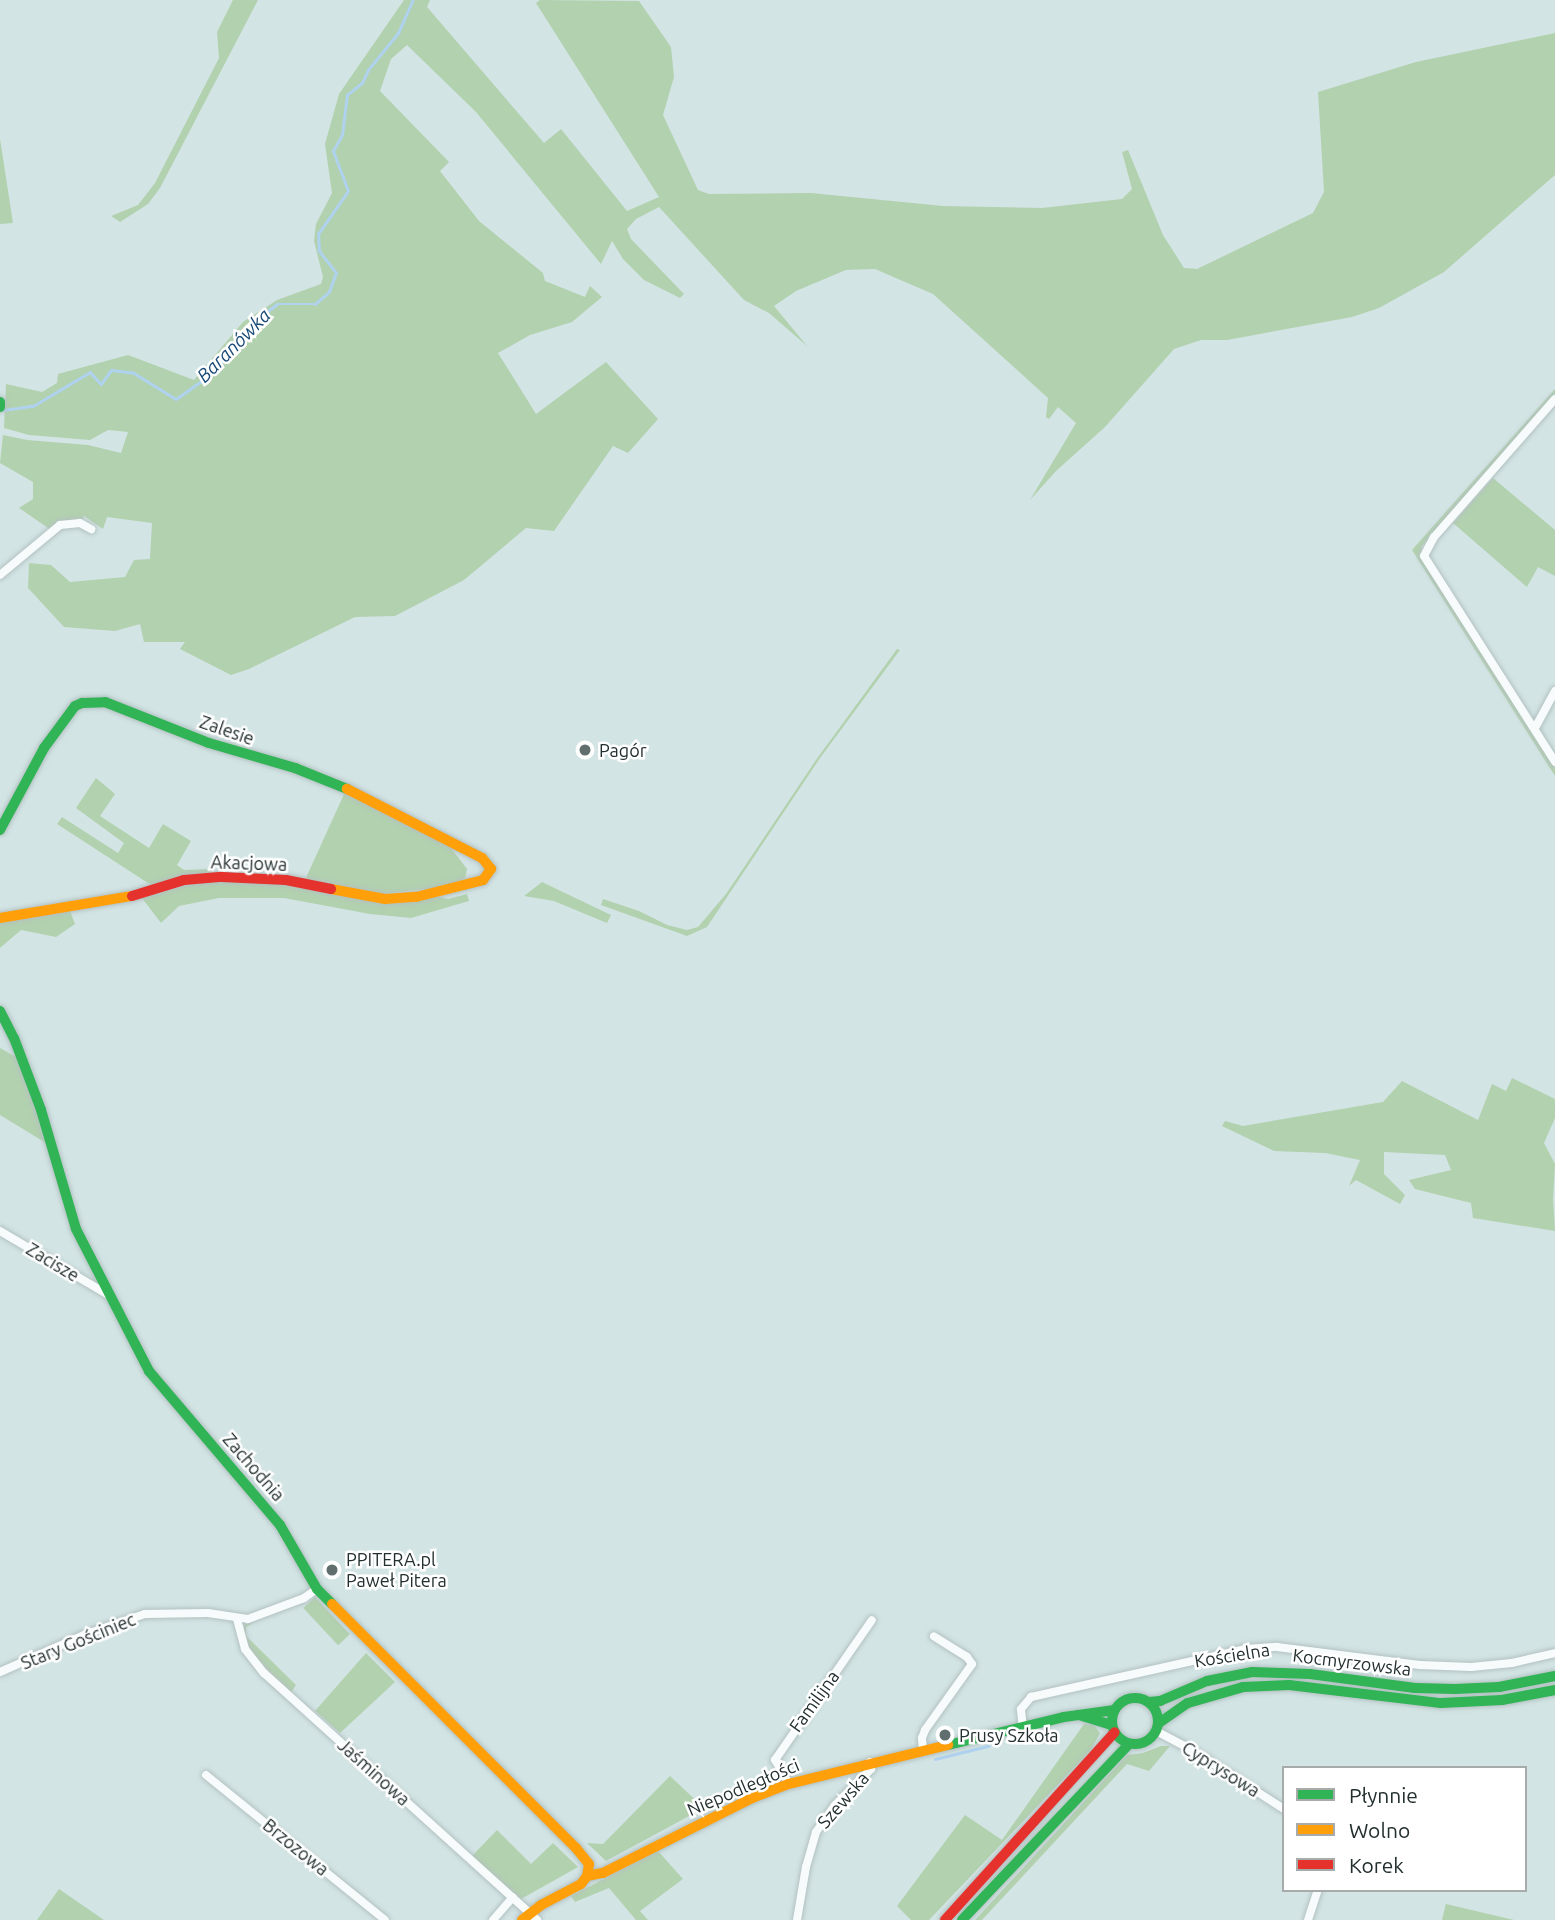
<!DOCTYPE html>
<meta charset="utf-8">
<style>
body{margin:0}
#map{position:relative;width:1555px;height:1920px;overflow:hidden;background:#d3e4e4;font-family:Ubuntu,sans-serif}
div>[style]{position:absolute}
[style*='--x']{left:calc(var(--x)*1px);top:calc(var(--y)*1px);width:calc(var(--w)*1px);rotate:calc(var(--a)*1deg)}
.green>*{inset:0;background:#b2d1af;transform-origin:0 0}
.stream>*{height:2.5px;margin:-1.25px;padding:0 1.25px;transform-origin:1.25px;border-radius:1.25px;background:#afd2ef}
.roads{filter:drop-shadow(0 0 2px #b3c1c1) drop-shadow(0 0 2px #b3c1c1)}
.street>*{height:8px;margin:-4px;padding:0 4px;transform-origin:4px;border-radius:4px;background:#f8fbfb}
.fast>*{height:10px;margin:-5px;padding:0 5px;transform-origin:5px;border-radius:5px;background:#30b455}
.fast>.ring{margin:-5px;padding:0;box-sizing:content-box;background:none;border:10px solid #30b455;border-radius:50%}
.slow>*{height:10px;margin:-5px;padding:0 5px;transform-origin:5px;border-radius:5px;background:#ff9f0a}
.jam>*{height:10px;margin:-5px;padding:0 5px;transform-origin:5px;border-radius:5px;background:#e5322d}
.dots>*{width:19px;height:19px;translate:-50% -50%;box-sizing:border-box;border:4px solid #fff;border-radius:50%}
span{translate:-50% -50%;white-space:nowrap;text-align:center;line-height:1.15;-webkit-text-stroke:5px #fff;paint-order:stroke}
.street-label{font-size:18px;color:#222f2e}
.poi-label{font-size:18px;color:#222f2e}
.left{translate:0 -50%;text-align:left}
.water-label{font-size:19px;color:#174976;font-style:italic}
.legend{position:absolute;left:1282px;top:1766px;width:245px;height:126px;box-sizing:border-box;background:#fff;border:2px solid #a7acab;margin:0;padding:9px 12px;list-style:none;font-size:21px;color:#222f2e}
.legend li{display:flex;align-items:center;gap:14px;height:35px}
.legend b{width:35px;border:2px solid #a7acab}
</style>
<div id="map">
<div class="green">
<div style="clip-path:polygon(233px 0,258px 0,160px 188px,148px 204px,120px 222px,111px 216px,138px 205px,155px 183px,219px 58px,217px 32px)"></div>
<div style="clip-path:polygon(404px 0,430px 0,427px 7px,544px 143px,561px 129px,627px 211px,659px 197px,536px 3px,540px 0,639px 1px,671px 47px,674px 77px,663px 115px,698px 190px,709px 194px,811px 193px,943px 206px,1042px 208px,1122px 199px,1132px 189px,1122px 152px,1128px 150px,1163px 235px,1184px 268px,1197px 269px,1313px 213px,1324px 192px,1318px 92px,1416px 62px,1555px 33px,1555px 175px,1444px 272px,1379px 308px,1352px 317px,1227px 340px,1201px 340px,1174px 349px,1105px 427px,1056px 471px,1030px 500px,1076px 423px,1058px 407px,1049px 419px,1046px 417px,1048px 398px,933px 294px,875px 269px,846px 270px,834px 275px,796px 291px,774px 306px,807px 346px,769px 313px,744px 300px,659px 207px,636px 219px,627px 229px,631px 239px,684px 294px,680px 298px,644px 280px,623px 259px,612px 241px,601px 264px,476px 112px,407px 45px,391px 59px,380px 91px,449px 162px,440px 171px,479px 221px,543px 273px,545px 281px,585px 297px,590px 286px,602px 297px,572px 322px,530px 335px,498px 353px,536px 414px,606px 362px,658px 419px,628px 453px,613px 446px,554px 531px,526px 528px,464px 580px,395px 616px,355px 617px,249px 669px,231px 675px,180px 649px,185px 642px,144px 642px,140px 624px,115px 631px,64px 627px,28px 588px,29px 563px,51px 565px,70px 582px,125px 577px,134px 560px,150px 559px,152px 523px,107px 517px,103px 529px,84px 516px,82px 522px,51px 530px,19px 508px,33px 499px,33px 482px,0 463px,3px 435px,27px 440px,88px 445px,121px 453px,128px 432px,108px 430px,90px 440px,29px 435px,4px 428px,6px 384px,42px 392px,57px 383px,58px 374px,128px 355px,194px 380px,243px 322px,277px 300px,321px 284px,323px 277px,314px 241px,316px 224px,332px 193px,325px 144px,339px 94px)"></div>
<div style="clip-path:polygon(0 139px,13px 223px,0 224px)"></div>
<div style="clip-path:polygon(1555px 389px,1555px 395px,1422px 546px,1420px 556px,1555px 768px,1555px 776px,1412px 550px)"></div>
<div style="clip-path:polygon(1493px 478px,1555px 530px,1555px 576px,1538px 567px,1527px 587px,1453px 523px)"></div>
<div style="clip-path:polygon(897px 649px,900px 650px,820px 758px,707px 927px,687px 936px,601px 905px,603px 899px,639px 911px,667px 925px,687px 930px,698px 927px,726px 894px,816px 760px)"></div>
<div style="clip-path:polygon(96px 778px,115px 794px,100px 816px,149px 848px,163px 824px,191px 841px,177px 865px,184px 870px,213px 869px,210px 874px,151px 885px,57px 824px,62px 817px,118px 853px,124px 843px,76px 808px)"></div>
<div style="clip-path:polygon(345px 792px,448px 844px,467px 869px,465px 879px,436px 888px,380px 894px,305px 880px)"></div>
<div style="clip-path:polygon(221px 881px,284px 883px,340px 896px,433px 895px,448px 899px,467px 894px,469px 901px,411px 918px,370px 914px,284px 898px,219px 898px,179px 906px,161px 923px,142px 898px,191px 884px)"></div>
<div style="clip-path:polygon(542px 882px,611px 915px,607px 923px,554px 901px,524px 896px)"></div>
<div style="clip-path:polygon(70px 911px,75px 924px,56px 937px,21px 930px,0 948px,0 920px)"></div>
<div style="clip-path:polygon(0 1048px,16px 1057px,31px 1093px,46px 1143px,0 1115px)"></div>
<div style="clip-path:polygon(1512px 1078px,1555px 1099px,1555px 1118px,1544px 1143px,1555px 1164px,1553px 1199px,1555px 1231px,1473px 1218px,1471px 1203px,1415px 1189px,1409px 1180px,1451px 1170px,1445px 1155px,1384px 1152px,1384px 1174px,1405px 1195px,1400px 1204px,1356px 1180px,1349px 1186px,1360px 1160px,1325px 1153px,1274px 1151px,1222px 1126px,1225px 1121px,1243px 1126px,1383px 1102px,1402px 1081px,1478px 1120px,1492px 1084px,1506px 1091px)"></div>
<div style="left:315px;top:1597px;width:51px;height:16px;rotate:47deg"></div>
<div style="clip-path:polygon(253px 1623px,246px 1627px,246px 1636px,296px 1685px,290px 1694px,251px 1652px,243px 1630px,245px 1624px)"></div>
<div style="clip-path:polygon(366px 1653px,395px 1682px,340px 1733px,315px 1711px)"></div>
<div style="clip-path:polygon(1084px 1724px,1094px 1725px,1100px 1733px,1091px 1750px,929px 1920px,911px 1920px,897px 1906px,965px 1815px,1002px 1840px)"></div>
<div style="clip-path:polygon(1161px 1746px,1170px 1746px,1149px 1771px,1127px 1764px,982px 1920px,975px 1920px,1127px 1755px,1143px 1753px)"></div>
<div style="clip-path:polygon(670px 1776px,704px 1808px,606px 1861px,587px 1843px,603px 1844px)"></div>
<div style="clip-path:polygon(497px 1830px,531px 1864px,553px 1843px,578px 1867px,521px 1899px,472px 1856px)"></div>
<div style="clip-path:polygon(658px 1851px,683px 1879px,640px 1911px,648px 1920px,636px 1920px,609px 1888px,575px 1902px,571px 1896px)"></div>
<div style="clip-path:polygon(59px 1889px,104px 1920px,37px 1920px)"></div>
<div style="clip-path:polygon(1446px 1903px,1446px 1904px,1514px 1920px,1442px 1920px)"></div>
</div>
<div class="stream">
<div style="--x:3;--y:410;--w:30;--a:-8"></div>
<div style="--x:33;--y:406;--w:66;--a:-30.8"></div>
<div style="--x:90;--y:372;--w:16;--a:47"></div>
<div style="--x:101;--y:384;--w:17;--a:-54"></div>
<div style="--x:111;--y:370;--w:23;--a:7"></div>
<div style="--x:134;--y:373;--w:49;--a:31.8"></div>
<div style="--x:176;--y:399;--w:47;--a:-35.4"></div>
<div style="--x:214;--y:372;--w:62;--a:-52.2"></div>
<div style="--x:252;--y:323;--w:31;--a:-37"></div>
<div style="--x:277;--y:304;--w:38;--a:0"></div>
<div style="--x:315;--y:304;--w:18;--a:-41"></div>
<div style="--x:329;--y:292;--w:20;--a:-70"></div>
<div style="--x:336;--y:273;--w:28;--a:-128"></div>
<div style="--x:319;--y:251;--w:17;--a:-93"></div>
<div style="--x:318;--y:234;--w:52;--a:-55.1"></div>
<div style="--x:348;--y:191;--w:43;--a:-110.6"></div>
<div style="--x:333;--y:151;--w:18;--a:-61"></div>
<div style="--x:342;--y:135;--w:40;--a:-82.9"></div>
<div style="--x:347;--y:95;--w:19;--a:-39"></div>
<div style="--x:362;--y:83;--w:14;--a:-65"></div>
<div style="--x:368;--y:70;--w:48;--a:-51"></div>
<div style="--x:398;--y:33;--w:36;--a:-66"></div>
<div style="--x:935;--y:1759;--w:55;--a:-13.8"></div>
</div>
<div class="roads">
<div class="street">
<div style="--x:1555;--y:399;--w:184;--a:131.2"></div>
<div style="--x:1434;--y:537;--w:21;--a:118"></div>
<div style="--x:1424;--y:556;--w:244;--a:57.5"></div>
<div style="--x:0;--y:575;--w:78;--a:-39.8"></div>
<div style="--x:60;--y:525;--w:20;--a:-6"></div>
<div style="--x:80;--y:523;--w:13;--a:29"></div>
<div style="--x:1535;--y:728;--w:42;--a:-61.6"></div>
<div style="--x:0;--y:1231;--w:124;--a:30.5"></div>
<div style="--x:237;--y:1619;--w:31;--a:75"></div>
<div style="--x:245;--y:1649;--w:31;--a:52"></div>
<div style="--x:264;--y:1673;--w:368;--a:42.1"></div>
<div style="--x:0;--y:1672;--w:92;--a:-23.8"></div>
<div style="--x:84;--y:1635;--w:65;--a:-19"></div>
<div style="--x:145;--y:1614;--w:63;--a:-0.9"></div>
<div style="--x:208;--y:1613;--w:40;--a:8.5"></div>
<div style="--x:248;--y:1619;--w:60;--a:-20.6"></div>
<div style="--x:304;--y:1598;--w:16;--a:-35"></div>
<div style="--x:1023;--y:1729;--w:20;--a:-96"></div>
<div style="--x:1021;--y:1709;--w:16;--a:-50"></div>
<div style="--x:1031;--y:1697;--w:219;--a:-12.6"></div>
<div style="--x:1245;--y:1649;--w:32;--a:-4"></div>
<div style="--x:1277;--y:1647;--w:144;--a:7.2"></div>
<div style="--x:1420;--y:1665;--w:51;--a:2.2"></div>
<div style="--x:1471;--y:1667;--w:41;--a:-5.6"></div>
<div style="--x:1512;--y:1663;--w:44;--a:-13.1"></div>
<div style="--x:1156;--y:1731;--w:41;--a:27.8"></div>
<div style="--x:1192;--y:1750;--w:109;--a:32.7"></div>
<div style="--x:923;--y:1750;--w:12;--a:-95"></div>
<div style="--x:922;--y:1738;--w:9;--a:-69"></div>
<div style="--x:925;--y:1730;--w:81;--a:-54.5"></div>
<div style="--x:972;--y:1664;--w:9;--a:-126"></div>
<div style="--x:967;--y:1657;--w:39;--a:-148"></div>
<div style="--x:206;--y:1775;--w:230;--a:39"></div>
<div style="--x:789;--y:1784;--w:28;--a:-120"></div>
<div style="--x:775;--y:1760;--w:170;--a:-55.3"></div>
<div style="--x:493;--y:1920;--w:30;--a:-49"></div>
<div style="--x:797;--y:1920;--w:54;--a:-80.4"></div>
<div style="--x:806;--y:1867;--w:36;--a:-74"></div>
<div style="--x:816;--y:1832;--w:33;--a:-55"></div>
<div style="--x:835;--y:1805;--w:51;--a:-45"></div>
<div style="--x:871;--y:1769;--w:7;--a:-98"></div>
<div style="--x:1308;--y:1920;--w:32;--a:-72"></div>
</div>
<div class="fast">
<div style="--x:0;--y:402;--w:5;--a:90"></div>
<div style="--x:0;--y:830;--w:93;--a:-61.8"></div>
<div style="--x:44;--y:748;--w:52;--a:-53.6"></div>
<div style="--x:75;--y:706;--w:8;--a:-23"></div>
<div style="--x:82;--y:703;--w:23;--a:-2"></div>
<div style="--x:105;--y:702;--w:112;--a:21.5"></div>
<div style="--x:209;--y:743;--w:90;--a:16.2"></div>
<div style="--x:295;--y:768;--w:56;--a:22"></div>
<div style="--x:0;--y:1011;--w:30;--a:63"></div>
<div style="--x:14;--y:1038;--w:77;--a:69.4"></div>
<div style="--x:41;--y:1110;--w:124;--a:73.6"></div>
<div style="--x:76;--y:1229;--w:160;--a:62.8"></div>
<div style="--x:149;--y:1371;--w:202;--a:49.6"></div>
<div style="--x:280;--y:1525;--w:74;--a:60"></div>
<div style="--x:317;--y:1589;--w:21;--a:45"></div>
<div class="ring" style="left:1112px;top:1698px;width:36px;height:36px"></div>
<div style="--x:1149;--y:1702;--w:11;--a:-5"></div>
<div style="--x:1160;--y:1701;--w:51;--a:-23.1"></div>
<div style="--x:1207;--y:1681;--w:46;--a:-11.3"></div>
<div style="--x:1252;--y:1672;--w:58;--a:2"></div>
<div style="--x:1310;--y:1674;--w:106;--a:7.6"></div>
<div style="--x:1415;--y:1688;--w:40;--a:1.4"></div>
<div style="--x:1455;--y:1689;--w:44;--a:-2.6"></div>
<div style="--x:1499;--y:1687;--w:57;--a:-11.1"></div>
<div style="--x:1079;--y:1715;--w:34;--a:17"></div>
<div style="--x:1159;--y:1723;--w:35;--a:-35"></div>
<div style="--x:1188;--y:1703;--w:57;--a:-16.2"></div>
<div style="--x:1243;--y:1687;--w:46;--a:-2.5"></div>
<div style="--x:1289;--y:1685;--w:153;--a:6.8"></div>
<div style="--x:1441;--y:1703;--w:61;--a:-2.8"></div>
<div style="--x:1502;--y:1700;--w:54;--a:-10.7"></div>
<div style="--x:948;--y:1745;--w:119;--a:-13.6"></div>
<div style="--x:1064;--y:1717;--w:51;--a:-7.8"></div>
<div style="--x:962;--y:1920;--w:243;--a:-46.5"></div>
</div>
<div class="slow">
<div style="--x:331;--y:889;--w:55;--a:10.5"></div>
<div style="--x:385;--y:899;--w:31;--a:-4"></div>
<div style="--x:416;--y:897;--w:69;--a:-14.2"></div>
<div style="--x:483;--y:880;--w:14;--a:-54"></div>
<div style="--x:491;--y:869;--w:14;--a:-129"></div>
<div style="--x:482;--y:858;--w:152;--a:-152.9"></div>
<div style="--x:0;--y:918;--w:134;--a:-9.5"></div>
<div style="--x:332;--y:1604;--w:345;--a:45"></div>
<div style="--x:576;--y:1848;--w:21;--a:51"></div>
<div style="--x:589;--y:1864;--w:12;--a:99"></div>
<div style="--x:522;--y:1920;--w:24;--a:-38"></div>
<div style="--x:541;--y:1905;--w:45;--a:-27.7"></div>
<div style="--x:581;--y:1884;--w:10;--a:-53"></div>
<div style="--x:587;--y:1876;--w:16;--a:-11"></div>
<div style="--x:603;--y:1873;--w:167;--a:-26.7"></div>
<div style="--x:752;--y:1798;--w:40;--a:-21"></div>
<div style="--x:789;--y:1784;--w:164;--a:-13.8"></div>
</div>
<div class="jam">
<div style="--x:132;--y:896;--w:54;--a:-17.1"></div>
<div style="--x:184;--y:880;--w:38;--a:-5"></div>
<div style="--x:222;--y:877;--w:64;--a:2.7"></div>
<div style="--x:286;--y:880;--w:46;--a:11.3"></div>
<div style="--x:945;--y:1920;--w:253;--a:-47.9"></div>
</div>
</div>
<div class="dots">
<div style="left:585px;top:750px;background:#606e6e"></div>
<div style="left:332px;top:1570px;background:#606e6e"></div>
<div style="left:945px;top:1735px;background:#606e6e"></div>
</div>
<div class="street-label">
<span style="left:227px;top:730px;rotate:19deg">Zalesie</span>
<span style="left:249px;top:863px;rotate:2deg">Akacjowa</span>
<span style="left:53px;top:1262px;rotate:31deg">Zacisze</span>
<span style="left:254px;top:1467px;rotate:49deg">Zachodnia</span>
<span style="left:78px;top:1641px;rotate:-22deg">Stary Gościniec</span>
<span style="left:1232px;top:1655px;rotate:-9deg">Kościelna</span>
<span style="left:1352px;top:1662px;rotate:7deg">Kocmyrzowska</span>
<span style="left:814px;top:1701px;rotate:-54deg">Familijna</span>
<span style="left:1221px;top:1769px;rotate:32deg">Cyprysowa</span>
<span style="left:374px;top:1772px;rotate:42deg">Jaśminowa</span>
<span style="left:743px;top:1787px;rotate:-23deg">Niepodległości</span>
<span style="left:843px;top:1800px;rotate:-49deg">Szewska</span>
<span style="left:296px;top:1847px;rotate:39deg">Brzozowa</span>
</div>
<div class="poi-label">
<span class="left" style="left:599px;top:750px">Pagór</span>
<span class="left" style="left:346px;top:1570px">PPITERA.pl<br>Paweł Pitera</span>
<span class="left" style="left:959px;top:1735px">Prusy Szkoła</span>
</div>
<div class="water-label">
<span style="left:234px;top:346px;rotate:-45deg">Baranówka</span>
</div>
<ul class="legend">
<li><b style="height:9px;background:#30b455"></b>Płynnie</li>
<li><b style="height:9px;background:#ff9f0a"></b>Wolno</li>
<li><b style="height:9px;background:#e5322d"></b>Korek</li>
</ul>
</div>
